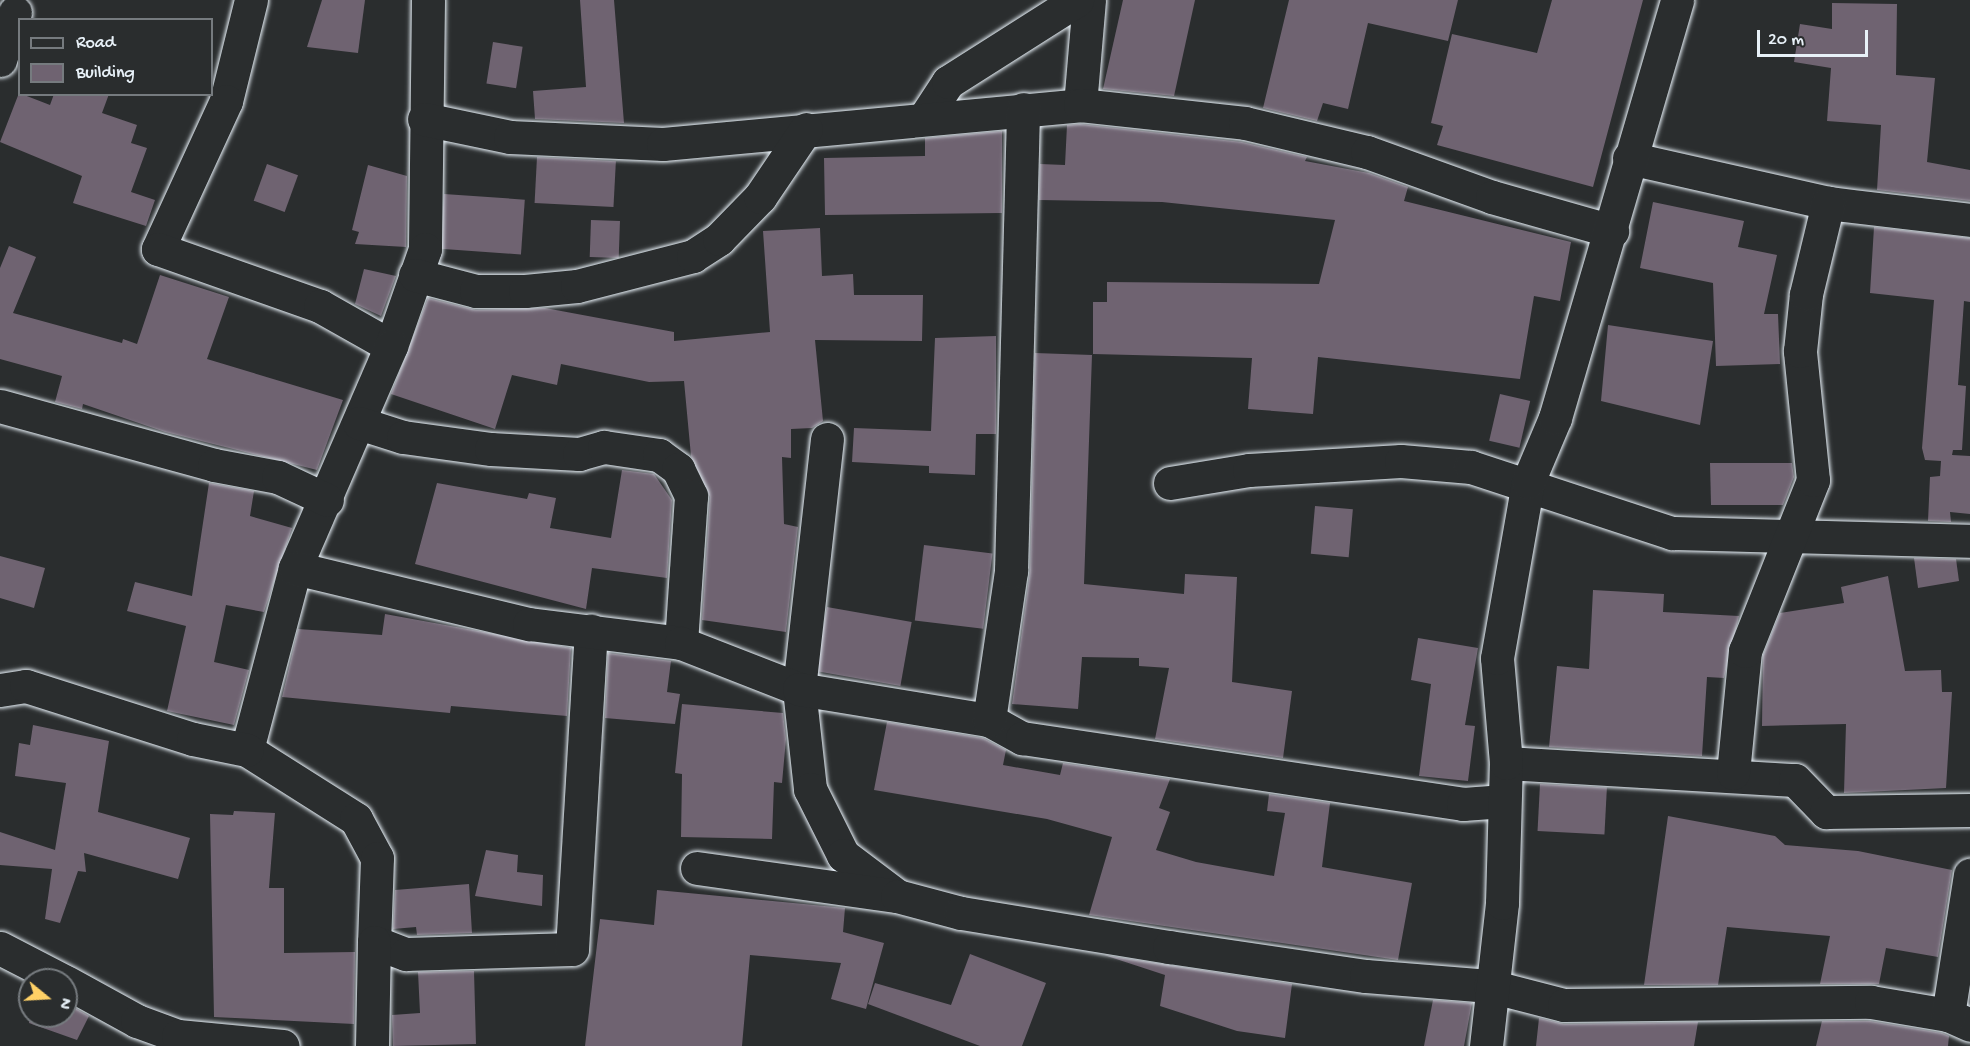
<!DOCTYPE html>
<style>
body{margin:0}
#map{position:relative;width:1970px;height:1046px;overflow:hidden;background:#2a2d2e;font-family:"Gochi Hand",sans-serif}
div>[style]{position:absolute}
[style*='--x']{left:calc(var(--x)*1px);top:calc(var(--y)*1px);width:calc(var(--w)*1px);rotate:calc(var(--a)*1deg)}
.building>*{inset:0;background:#6f6371;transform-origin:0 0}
.roads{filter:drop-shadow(0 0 2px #e8f1f8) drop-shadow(0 0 2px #e8f1f8)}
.street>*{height:33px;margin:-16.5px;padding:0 16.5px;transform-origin:16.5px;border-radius:16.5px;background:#2a2d2e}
.secondary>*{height:33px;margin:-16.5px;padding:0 16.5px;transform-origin:16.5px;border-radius:16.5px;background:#2a2d2e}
span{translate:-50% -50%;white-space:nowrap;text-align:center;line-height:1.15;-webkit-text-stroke:5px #2a2d2e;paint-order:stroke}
.legend{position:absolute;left:18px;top:18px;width:195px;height:78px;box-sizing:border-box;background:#2a2d2e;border:2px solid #767b7f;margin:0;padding:8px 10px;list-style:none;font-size:18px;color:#e8f1f8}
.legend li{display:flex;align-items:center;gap:12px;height:30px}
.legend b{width:30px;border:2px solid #767b7f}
.north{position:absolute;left:18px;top:968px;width:60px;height:60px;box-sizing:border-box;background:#2a2d2e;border:2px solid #767b7f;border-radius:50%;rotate:108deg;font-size:16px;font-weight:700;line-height:24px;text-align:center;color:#e8f1f8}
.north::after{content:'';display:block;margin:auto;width:21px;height:27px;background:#ffd166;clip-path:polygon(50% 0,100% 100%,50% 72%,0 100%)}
.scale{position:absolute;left:1757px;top:30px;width:111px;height:27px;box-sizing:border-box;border:3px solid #e8f1f8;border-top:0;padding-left:8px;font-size:18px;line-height:21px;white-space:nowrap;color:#e8f1f8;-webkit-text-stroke:4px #2a2d2e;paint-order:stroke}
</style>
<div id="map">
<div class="building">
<div style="clip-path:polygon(322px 0,365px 0,358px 53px,307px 47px)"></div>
<div style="clip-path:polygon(580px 0,614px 0,624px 123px,535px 119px,533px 91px,586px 87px)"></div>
<div style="clip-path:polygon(1123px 0,1195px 0,1174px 96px,1103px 89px)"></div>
<div style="clip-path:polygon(1289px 0,1458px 0,1448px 41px,1368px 23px,1348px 109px,1323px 103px,1317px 121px,1263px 108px)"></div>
<div style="clip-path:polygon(1552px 0,1643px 0,1593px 187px,1437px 145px,1443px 126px,1431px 123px,1452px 34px,1537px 53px)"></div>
<div style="clip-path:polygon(1832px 3px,1897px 4px,1896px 75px,1935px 78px,1927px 162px,1970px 170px,1970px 201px,1877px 190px,1881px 125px,1827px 121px,1831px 68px,1794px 62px,1800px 24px,1832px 29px)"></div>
<div style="left:493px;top:42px;width:30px;height:42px;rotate:9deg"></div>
<div style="clip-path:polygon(19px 93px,50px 105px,54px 94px,109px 94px,102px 113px,137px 125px,131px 143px,147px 148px,131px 192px,155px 200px,146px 226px,73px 203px,82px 176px,0 142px)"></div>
<div style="clip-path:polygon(1080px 124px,1242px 142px,1307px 157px,1305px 161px,1369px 173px,1408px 187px,1404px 201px,1571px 242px,1560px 301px,1534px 296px,1520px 379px,1318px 357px,1313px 414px,1248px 409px,1252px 358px,1093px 354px,1093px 302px,1107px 302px,1107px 282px,1319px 284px,1335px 220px,1162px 202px,1039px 200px,1040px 164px,1065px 165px,1067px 125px)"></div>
<div style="clip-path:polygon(1002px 131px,1002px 213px,825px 215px,824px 158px,925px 156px,925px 138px)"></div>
<div style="left:537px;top:157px;width:79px;height:46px;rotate:3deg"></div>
<div style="left:267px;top:164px;width:33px;height:39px;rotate:20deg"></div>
<div style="clip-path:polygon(368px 165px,407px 176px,406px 247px,355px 244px,359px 232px,352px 230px)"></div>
<div style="left:444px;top:194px;width:81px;height:55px;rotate:4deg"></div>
<div style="clip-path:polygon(1653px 202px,1744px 221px,1738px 247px,1777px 255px,1764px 314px,1778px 314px,1780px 364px,1716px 366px,1713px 283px,1640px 268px)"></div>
<div style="left:591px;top:220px;width:29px;height:37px;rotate:2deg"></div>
<div style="clip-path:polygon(1874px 227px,1970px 238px,1970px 302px,1964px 301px,1958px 385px,1966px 386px,1962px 450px,1953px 450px,1952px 455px,1970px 456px,1970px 514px,1950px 512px,1951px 522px,1928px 521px,1930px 477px,1940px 476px,1941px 461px,1925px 460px,1922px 448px,1934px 300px,1870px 293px)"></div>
<div style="clip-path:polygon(820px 228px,822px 276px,853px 274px,854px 295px,923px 295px,922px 341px,815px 340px,823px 421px,812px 428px,791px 429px,791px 458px,782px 457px,784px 524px,798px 527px,786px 632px,702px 620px,710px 497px,691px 456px,684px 381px,649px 382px,561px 364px,557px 385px,512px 375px,495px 429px,391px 394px,428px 298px,476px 310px,545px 308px,674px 332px,674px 341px,770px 332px,763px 231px)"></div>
<div style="clip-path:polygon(9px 246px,36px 257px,13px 313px,122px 343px,123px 339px,137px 344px,160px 275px,229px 297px,207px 359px,343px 400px,317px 470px,165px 432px,83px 404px,82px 409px,55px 402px,62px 376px,0 359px,0 268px)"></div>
<div style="clip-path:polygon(364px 269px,396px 276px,381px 316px,355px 304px)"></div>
<div style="clip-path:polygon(1608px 325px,1713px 341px,1700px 425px,1601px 401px)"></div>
<div style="clip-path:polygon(996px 336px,996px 434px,976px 434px,975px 475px,929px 473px,929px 466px,852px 462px,854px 428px,931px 431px,935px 338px)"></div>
<div style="clip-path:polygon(1035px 353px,1092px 355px,1084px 584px,1184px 594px,1185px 574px,1237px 577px,1232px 682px,1292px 691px,1283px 758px,1155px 739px,1169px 668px,1139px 666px,1139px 658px,1082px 657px,1078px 709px,1012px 704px,1030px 571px)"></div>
<div style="left:1500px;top:394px;width:31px;height:48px;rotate:13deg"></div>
<div style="clip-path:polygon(1710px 463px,1792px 463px,1794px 477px,1783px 505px,1711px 505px)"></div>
<div style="clip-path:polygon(622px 470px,654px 474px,672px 500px,667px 578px,592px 568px,586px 609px,415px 564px,437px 483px,527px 499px,529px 493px,556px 498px,550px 528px,611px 538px)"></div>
<div style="clip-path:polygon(209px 483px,254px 491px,250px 516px,292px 528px,264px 612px,226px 605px,214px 662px,249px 670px,234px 725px,167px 711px,186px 626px,127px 611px,135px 582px,192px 596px)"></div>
<div style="left:1315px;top:506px;width:38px;height:48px;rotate:5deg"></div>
<div style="left:924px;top:545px;width:69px;height:76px;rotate:7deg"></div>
<div style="clip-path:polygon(0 556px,45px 568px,34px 608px,0 598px)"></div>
<div style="clip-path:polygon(1914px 558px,1956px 559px,1959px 581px,1918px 588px)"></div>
<div style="clip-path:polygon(1888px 576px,1905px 671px,1941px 670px,1942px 692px,1952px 692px,1946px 788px,1844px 793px,1846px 724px,1762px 726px,1763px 655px,1780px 613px,1844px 603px,1841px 587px)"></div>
<div style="clip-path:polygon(1593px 590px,1664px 594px,1663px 612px,1739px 616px,1724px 678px,1707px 677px,1702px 756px,1549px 747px,1557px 666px,1589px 669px)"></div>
<div style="left:827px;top:607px;width:86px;height:65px;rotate:10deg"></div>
<div style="clip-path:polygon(385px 614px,571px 648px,567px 716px,451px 706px,450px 713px,282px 697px,298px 629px,382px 635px)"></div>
<div style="clip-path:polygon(1418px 638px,1478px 648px,1465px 725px,1475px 726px,1468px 781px,1419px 776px,1431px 684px,1411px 680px)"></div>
<div style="clip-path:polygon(608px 653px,671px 661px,667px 692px,680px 694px,675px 724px,605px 718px)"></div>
<div style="clip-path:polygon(682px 704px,783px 713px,786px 739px,782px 783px,774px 782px,772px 839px,681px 837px,682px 774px,675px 773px)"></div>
<div style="clip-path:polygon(887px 722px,983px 738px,1006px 750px,1003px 765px,1060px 775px,1063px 763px,1170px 779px,1159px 808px,1170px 812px,1156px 850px,1196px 862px,1274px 876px,1285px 813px,1267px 811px,1269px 794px,1330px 803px,1322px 867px,1412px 883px,1398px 960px,1089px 915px,1112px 837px,1047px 819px,874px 790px)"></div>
<div style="clip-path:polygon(33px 725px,109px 741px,98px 812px,190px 838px,178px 879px,84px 853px,86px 872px,78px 871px,60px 923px,45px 919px,52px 869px,0 865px,0 832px,55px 850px,66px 783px,15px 776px,19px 743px,30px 745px)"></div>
<div style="left:1540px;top:784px;width:67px;height:47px;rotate:3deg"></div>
<div style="clip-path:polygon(234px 811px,275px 813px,269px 888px,284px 888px,284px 953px,355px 952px,354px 1024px,214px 1017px,210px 814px,233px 815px)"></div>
<div style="clip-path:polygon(1668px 816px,1775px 836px,1785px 845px,1858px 851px,1952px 870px,1938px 957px,1886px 948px,1879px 984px,1820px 984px,1830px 936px,1727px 927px,1718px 985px,1644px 985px)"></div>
<div style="clip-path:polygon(486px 850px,518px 855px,517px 872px,543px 875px,542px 906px,475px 896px)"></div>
<div style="clip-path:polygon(469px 884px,472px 933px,417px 935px,416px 927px,393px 929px,395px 890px)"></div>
<div style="clip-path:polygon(657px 890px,845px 908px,843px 932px,884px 943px,866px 1009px,831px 999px,841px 963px,750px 955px,742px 1046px,585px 1046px,600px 919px,654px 925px)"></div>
<div style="clip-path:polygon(970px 954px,1046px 983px,1022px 1046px,980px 1046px,868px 1004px,875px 983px,951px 1005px)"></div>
<div style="clip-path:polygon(1104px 955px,1292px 984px,1285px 1038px,1237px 1031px,1160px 1006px,1165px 975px)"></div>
<div style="clip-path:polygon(474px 971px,476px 1044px,393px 1046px,392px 1015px,420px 1013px,418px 972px)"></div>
<div style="clip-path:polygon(1433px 1000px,1472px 1003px,1464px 1046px,1424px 1046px)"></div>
<div style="clip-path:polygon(66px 1003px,89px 1016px,77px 1040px,29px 1023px,30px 1016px,66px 1016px)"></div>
<div style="clip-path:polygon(1539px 1018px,1564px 1024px,1698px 1022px,1694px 1046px,1536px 1046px)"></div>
<div style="clip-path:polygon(1822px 1021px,1870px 1021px,1942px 1033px,1949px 1036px,1948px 1046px,1816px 1046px)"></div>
</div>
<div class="roads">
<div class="street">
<div style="--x:251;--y:0;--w:104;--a:103.9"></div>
<div style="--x:226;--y:101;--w:163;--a:114.7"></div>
<div style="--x:158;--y:249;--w:172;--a:19.4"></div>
<div style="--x:320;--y:306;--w:81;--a:29.4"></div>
<div style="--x:428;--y:0;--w:249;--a:90.7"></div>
<div style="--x:425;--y:249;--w:103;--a:109.3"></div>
<div style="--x:391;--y:346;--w:242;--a:113.4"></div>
<div style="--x:295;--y:568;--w:188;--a:104.8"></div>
<div style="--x:247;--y:750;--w:129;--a:32.3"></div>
<div style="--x:356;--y:819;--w:44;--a:61.7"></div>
<div style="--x:377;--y:858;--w:84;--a:92"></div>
<div style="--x:374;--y:942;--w:34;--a:21"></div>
<div style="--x:406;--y:954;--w:166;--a:-1.7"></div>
<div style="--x:572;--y:949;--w:319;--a:-86.6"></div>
<div style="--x:0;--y:60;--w:50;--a:-72.6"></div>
<div style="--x:1080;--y:105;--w:105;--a:-85.1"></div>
<div style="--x:925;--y:117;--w:42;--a:-56.7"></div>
<div style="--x:948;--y:82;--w:153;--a:-32.4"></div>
<div style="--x:424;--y:119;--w:88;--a:11.8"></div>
<div style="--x:510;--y:137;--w:153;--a:2.6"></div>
<div style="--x:663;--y:144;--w:419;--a:-5.3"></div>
<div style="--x:1080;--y:105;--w:166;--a:6.2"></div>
<div style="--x:1245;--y:123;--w:125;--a:13.4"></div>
<div style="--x:1367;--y:152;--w:133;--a:19.8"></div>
<div style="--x:1492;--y:197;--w:125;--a:15.8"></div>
<div style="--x:1629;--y:158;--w:204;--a:12.7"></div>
<div style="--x:1828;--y:203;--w:143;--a:6.8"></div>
<div style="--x:415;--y:275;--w:63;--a:14.7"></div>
<div style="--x:476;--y:291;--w:49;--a:0"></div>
<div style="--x:525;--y:291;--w:52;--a:-5.5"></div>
<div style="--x:577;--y:286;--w:120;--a:-14.5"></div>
<div style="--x:693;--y:256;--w:31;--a:-33"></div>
<div style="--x:719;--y:239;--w:59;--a:-45.7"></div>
<div style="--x:760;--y:197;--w:82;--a:-55.9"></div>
<div style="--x:0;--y:406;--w:222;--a:15.4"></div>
<div style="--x:214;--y:465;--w:65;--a:10.6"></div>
<div style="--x:278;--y:477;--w:54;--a:25.1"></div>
<div style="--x:359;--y:423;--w:46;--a:17.7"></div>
<div style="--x:403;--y:437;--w:89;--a:7.8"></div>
<div style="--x:491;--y:449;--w:88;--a:3.3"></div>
<div style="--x:579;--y:454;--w:26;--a:-16"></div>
<div style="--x:604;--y:447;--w:56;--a:8.3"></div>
<div style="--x:659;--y:455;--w:24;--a:36"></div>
<div style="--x:678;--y:469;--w:30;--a:64"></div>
<div style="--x:691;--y:496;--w:147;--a:93.9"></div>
<div style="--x:827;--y:439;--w:252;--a:96.4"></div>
<div style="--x:799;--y:689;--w:101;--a:83.7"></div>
<div style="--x:810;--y:789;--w:74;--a:63.4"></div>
<div style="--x:843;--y:855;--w:66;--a:37"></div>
<div style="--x:1170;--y:483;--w:80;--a:-9.3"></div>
<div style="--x:1249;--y:470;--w:152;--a:-3.4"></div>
<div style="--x:1401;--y:461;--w:70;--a:4.9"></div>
<div style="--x:1471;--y:467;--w:212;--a:18.2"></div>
<div style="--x:1672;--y:533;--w:298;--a:1.5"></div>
<div style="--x:295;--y:568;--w:241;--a:13.5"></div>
<div style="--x:529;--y:624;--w:153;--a:7.1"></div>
<div style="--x:681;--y:643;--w:127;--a:21.3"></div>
<div style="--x:799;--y:689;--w:193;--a:9.3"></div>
<div style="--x:989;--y:720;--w:38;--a:29"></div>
<div style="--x:1022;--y:738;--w:446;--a:8.5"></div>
<div style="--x:1463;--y:804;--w:41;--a:-4.2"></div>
<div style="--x:0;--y:690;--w:26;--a:-9"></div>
<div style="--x:26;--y:686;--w:175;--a:17.6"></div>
<div style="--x:193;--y:739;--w:55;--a:11.5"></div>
<div style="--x:989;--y:720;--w:151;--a:-81.6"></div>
<div style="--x:1011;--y:571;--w:462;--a:-88.5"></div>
<div style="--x:1506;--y:763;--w:289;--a:3.4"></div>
<div style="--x:1795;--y:780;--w:45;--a:45.9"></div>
<div style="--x:1826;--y:812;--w:144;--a:-0.8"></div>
<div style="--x:1733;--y:773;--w:123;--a:-84.4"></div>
<div style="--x:1745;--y:651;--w:184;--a:-68.3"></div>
<div style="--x:1813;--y:480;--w:130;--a:-95.8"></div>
<div style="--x:1800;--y:351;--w:57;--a:-84"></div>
<div style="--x:1806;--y:294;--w:94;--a:-76.4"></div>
<div style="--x:697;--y:868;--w:202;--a:8"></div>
<div style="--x:897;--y:896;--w:66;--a:14.9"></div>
<div style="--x:961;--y:913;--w:211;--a:9.3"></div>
<div style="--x:1169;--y:947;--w:199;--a:8.4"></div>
<div style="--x:1366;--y:976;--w:124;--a:4.6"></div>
<div style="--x:1490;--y:986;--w:76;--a:14.4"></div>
<div style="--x:1564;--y:1005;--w:307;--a:-0.6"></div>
<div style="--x:1871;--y:1002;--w:78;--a:9.6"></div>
<div style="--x:1948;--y:1015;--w:24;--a:24"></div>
<div style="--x:0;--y:948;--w:70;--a:27.3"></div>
<div style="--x:66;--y:982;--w:81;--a:28.8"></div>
<div style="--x:137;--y:1021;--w:44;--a:20.1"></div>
<div style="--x:178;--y:1036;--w:105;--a:5.4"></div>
<div style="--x:1948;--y:1015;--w:142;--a:-81.1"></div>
<div style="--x:372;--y:1046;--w:104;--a:-88.9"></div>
</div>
<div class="secondary">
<div style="--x:1486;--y:1046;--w:144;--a:-83.6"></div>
<div style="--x:1502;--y:903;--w:140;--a:-88.4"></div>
<div style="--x:1506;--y:763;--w:105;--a:-94.9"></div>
<div style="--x:1497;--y:658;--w:179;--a:-80"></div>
<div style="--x:1528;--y:482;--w:69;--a:-67.1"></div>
<div style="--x:1555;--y:418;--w:435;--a:-73.7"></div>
</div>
</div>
<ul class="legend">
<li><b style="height:8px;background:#2a2d2e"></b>Road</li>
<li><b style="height:16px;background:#6f6371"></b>Building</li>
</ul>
<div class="north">N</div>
<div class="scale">20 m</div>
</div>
